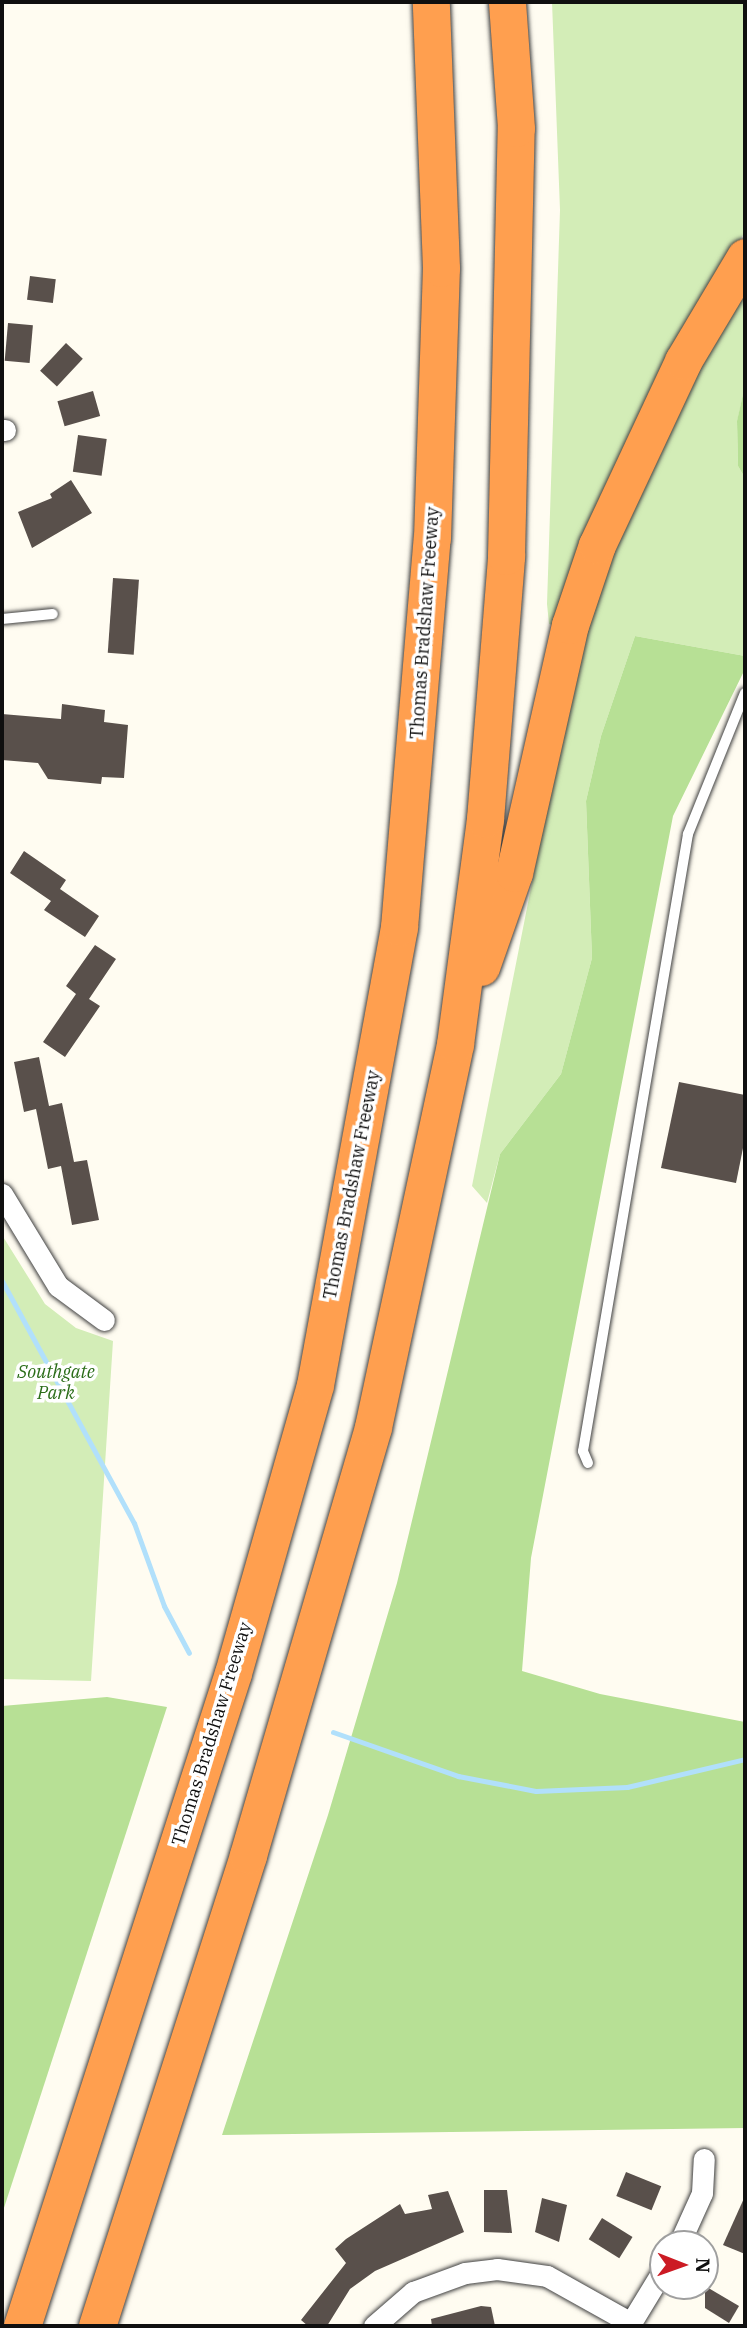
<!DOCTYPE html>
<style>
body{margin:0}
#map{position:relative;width:747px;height:2328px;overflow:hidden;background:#fffcf1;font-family:"IBM Plex Serif",serif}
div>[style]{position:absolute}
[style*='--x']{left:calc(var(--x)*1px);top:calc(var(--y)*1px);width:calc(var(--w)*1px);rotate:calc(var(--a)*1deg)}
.green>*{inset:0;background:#d3edb7}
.forest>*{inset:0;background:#b7e095}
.stream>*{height:5px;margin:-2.5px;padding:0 2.5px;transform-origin:2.5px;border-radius:2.5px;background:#b1e0fb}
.building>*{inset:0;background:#59504b;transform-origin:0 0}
.roads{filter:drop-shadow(0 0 2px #424242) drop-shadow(0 0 2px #424242)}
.lane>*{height:10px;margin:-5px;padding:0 5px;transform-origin:5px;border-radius:5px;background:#fff}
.street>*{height:21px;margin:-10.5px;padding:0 10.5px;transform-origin:10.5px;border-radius:10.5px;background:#fff}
.highway>*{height:37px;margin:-18.5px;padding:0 18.5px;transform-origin:18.5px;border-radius:18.5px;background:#ff9f4f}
span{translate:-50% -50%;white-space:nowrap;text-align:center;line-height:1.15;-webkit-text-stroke:7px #fff;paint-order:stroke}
.street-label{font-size:18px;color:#0f0f0f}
.park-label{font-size:18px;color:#2b6d19;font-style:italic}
.frame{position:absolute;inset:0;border:4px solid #0f0f0f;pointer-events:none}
.north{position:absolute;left:649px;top:2230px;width:70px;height:70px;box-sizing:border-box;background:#fff;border:2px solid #9f9f9f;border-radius:50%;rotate:91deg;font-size:19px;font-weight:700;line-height:28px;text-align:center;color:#0f0f0f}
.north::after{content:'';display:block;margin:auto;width:24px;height:32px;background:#cc1b24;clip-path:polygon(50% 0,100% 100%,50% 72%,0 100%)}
</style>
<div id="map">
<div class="green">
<div style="clip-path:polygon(552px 2px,745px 2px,745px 232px,710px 289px,557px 626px,549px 624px,547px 604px,560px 210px)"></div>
<div style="clip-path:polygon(745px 278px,745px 385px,737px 422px,738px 466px,745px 478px,745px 656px,635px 636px,601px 736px,586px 801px,592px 958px,561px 1074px,500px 1154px,487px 1203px,472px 1186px,582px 630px,622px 514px)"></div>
<div style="clip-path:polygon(2px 1235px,45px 1304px,76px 1328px,113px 1341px,91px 1681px,2px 1679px)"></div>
</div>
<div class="forest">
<div style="clip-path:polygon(745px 385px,745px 478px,738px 466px,737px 421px)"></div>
<div style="clip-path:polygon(635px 636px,745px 656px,745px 669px,673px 816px,531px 1558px,522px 1671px,600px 1694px,745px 1722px,745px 2128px,222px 2135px,328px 1815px,397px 1583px,500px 1154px,561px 1074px,592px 958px,586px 801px,601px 736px)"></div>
<div style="clip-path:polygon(107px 1697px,167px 1707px,2px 2214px,2px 1706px)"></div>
</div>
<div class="stream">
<div style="--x:2;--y:1281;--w:276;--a:61.4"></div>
<div style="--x:134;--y:1523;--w:88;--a:70.1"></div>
<div style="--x:164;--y:1606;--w:53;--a:62"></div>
<div style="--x:333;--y:1732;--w:133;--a:19.4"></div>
<div style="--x:458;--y:1776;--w:79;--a:10.9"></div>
<div style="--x:536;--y:1791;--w:91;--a:-2.5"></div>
<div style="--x:627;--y:1787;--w:121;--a:-13.3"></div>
</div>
<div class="building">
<div style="left:30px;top:276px;width:26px;height:24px;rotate:7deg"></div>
<div style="left:8px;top:323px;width:25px;height:38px;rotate:5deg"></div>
<div style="left:66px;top:343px;width:23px;height:38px;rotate:43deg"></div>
<div style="left:93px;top:391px;width:26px;height:37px;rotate:74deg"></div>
<div style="left:78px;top:435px;width:29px;height:37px;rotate:8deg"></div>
<div style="clip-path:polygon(71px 480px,92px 513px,32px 548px,18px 512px,52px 498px,50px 494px)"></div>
<div style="left:113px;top:578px;width:26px;height:75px;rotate:4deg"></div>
<div style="clip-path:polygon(62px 704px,105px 710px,104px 722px,128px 725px,124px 778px,102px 777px,101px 784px,48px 779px,38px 763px,2px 760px,2px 714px,61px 719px)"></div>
<div style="clip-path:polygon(24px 851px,66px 880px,60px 889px,99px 916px,85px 937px,44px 910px,51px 901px,10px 873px)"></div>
<div style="clip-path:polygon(95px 945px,116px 959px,89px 999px,100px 1006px,65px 1057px,43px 1042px,76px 994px,66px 986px)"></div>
<div style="clip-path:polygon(39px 1057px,49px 1106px,62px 1103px,74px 1162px,87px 1160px,99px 1220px,72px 1225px,61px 1166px,48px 1169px,36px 1109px,24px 1112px,14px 1062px)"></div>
<div style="clip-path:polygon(679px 1082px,745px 1095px,745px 1138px,736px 1183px,661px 1168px)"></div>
<div style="left:626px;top:2172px;width:38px;height:26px;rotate:22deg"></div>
<div style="clip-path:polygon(484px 2190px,507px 2190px,512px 2233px,484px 2232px)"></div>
<div style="clip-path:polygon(448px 2191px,464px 2232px,375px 2271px,350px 2289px,327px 2326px,308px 2326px,301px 2320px,346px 2263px,335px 2249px,346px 2239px,400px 2204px,405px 2214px,432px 2209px,428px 2195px)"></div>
<div style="clip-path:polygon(745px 2196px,745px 2254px,723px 2245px)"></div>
<div style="clip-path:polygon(542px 2198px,567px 2205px,559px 2242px,535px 2232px)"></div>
<div style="left:602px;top:2218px;width:36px;height:25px;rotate:32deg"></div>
<div style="clip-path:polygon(705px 2286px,739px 2306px,729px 2323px,705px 2308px)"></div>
<div style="clip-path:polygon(481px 2306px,491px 2307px,495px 2326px,432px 2326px,431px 2319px)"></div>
</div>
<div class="roads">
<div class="lane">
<div style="--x:2;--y:619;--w:51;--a:-5.6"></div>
<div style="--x:588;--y:1463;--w:13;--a:-113"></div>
<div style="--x:583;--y:1451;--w:626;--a:-80.34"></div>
<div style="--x:688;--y:834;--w:152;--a:-68"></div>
</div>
<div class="street">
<div style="--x:2;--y:430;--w:3;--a:0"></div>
<div style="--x:2;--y:1194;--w:108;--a:58.7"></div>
<div style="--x:58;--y:1286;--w:57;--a:36.5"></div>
<div style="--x:679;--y:2244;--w:56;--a:-65.7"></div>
<div style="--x:702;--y:2193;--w:34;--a:-87"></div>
<div style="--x:374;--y:2326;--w:52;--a:-41.1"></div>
<div style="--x:413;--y:2292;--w:55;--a:-20.1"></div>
<div style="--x:465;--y:2273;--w:32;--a:-7"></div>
<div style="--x:497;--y:2269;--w:50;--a:8"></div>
<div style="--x:547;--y:2276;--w:96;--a:29.2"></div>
<div style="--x:629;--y:2326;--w:66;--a:-58.7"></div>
</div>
<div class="highway">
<div style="--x:481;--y:967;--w:100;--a:-70.7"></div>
<div style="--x:514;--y:873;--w:254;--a:-77.3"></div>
<div style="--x:570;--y:625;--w:84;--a:-71.4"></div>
<div style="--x:597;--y:545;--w:203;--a:-64.9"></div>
<div style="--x:683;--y:361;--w:121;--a:-59.2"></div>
<div style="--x:22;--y:2326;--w:686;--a:-72.09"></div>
<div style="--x:233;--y:1673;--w:299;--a:-74.1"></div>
<div style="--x:315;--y:1385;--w:466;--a:-79.6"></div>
<div style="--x:399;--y:927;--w:390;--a:-85.2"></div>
<div style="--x:432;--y:538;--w:270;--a:-88.1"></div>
<div style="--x:441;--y:268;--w:266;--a:-92.2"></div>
<div style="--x:97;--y:2326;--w:495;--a:-72.2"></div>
<div style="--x:248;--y:1855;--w:446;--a:-73.7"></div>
<div style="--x:373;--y:1427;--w:392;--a:-77.9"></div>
<div style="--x:455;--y:1044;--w:227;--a:-82.4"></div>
<div style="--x:485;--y:819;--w:264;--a:-85.4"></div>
<div style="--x:506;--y:556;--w:428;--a:-88.7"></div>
<div style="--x:516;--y:128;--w:126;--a:-94.1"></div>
</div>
</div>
<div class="street-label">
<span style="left:425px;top:623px;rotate:-86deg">Thomas Bradshaw Freeway</span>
<span style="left:352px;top:1185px;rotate:-79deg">Thomas Bradshaw Freeway</span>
<span style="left:212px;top:1734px;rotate:-73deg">Thomas Bradshaw Freeway</span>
</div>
<div class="park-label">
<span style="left:56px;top:1383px">Southgate<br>Park</span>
</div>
<div class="frame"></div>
<div class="north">N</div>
</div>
